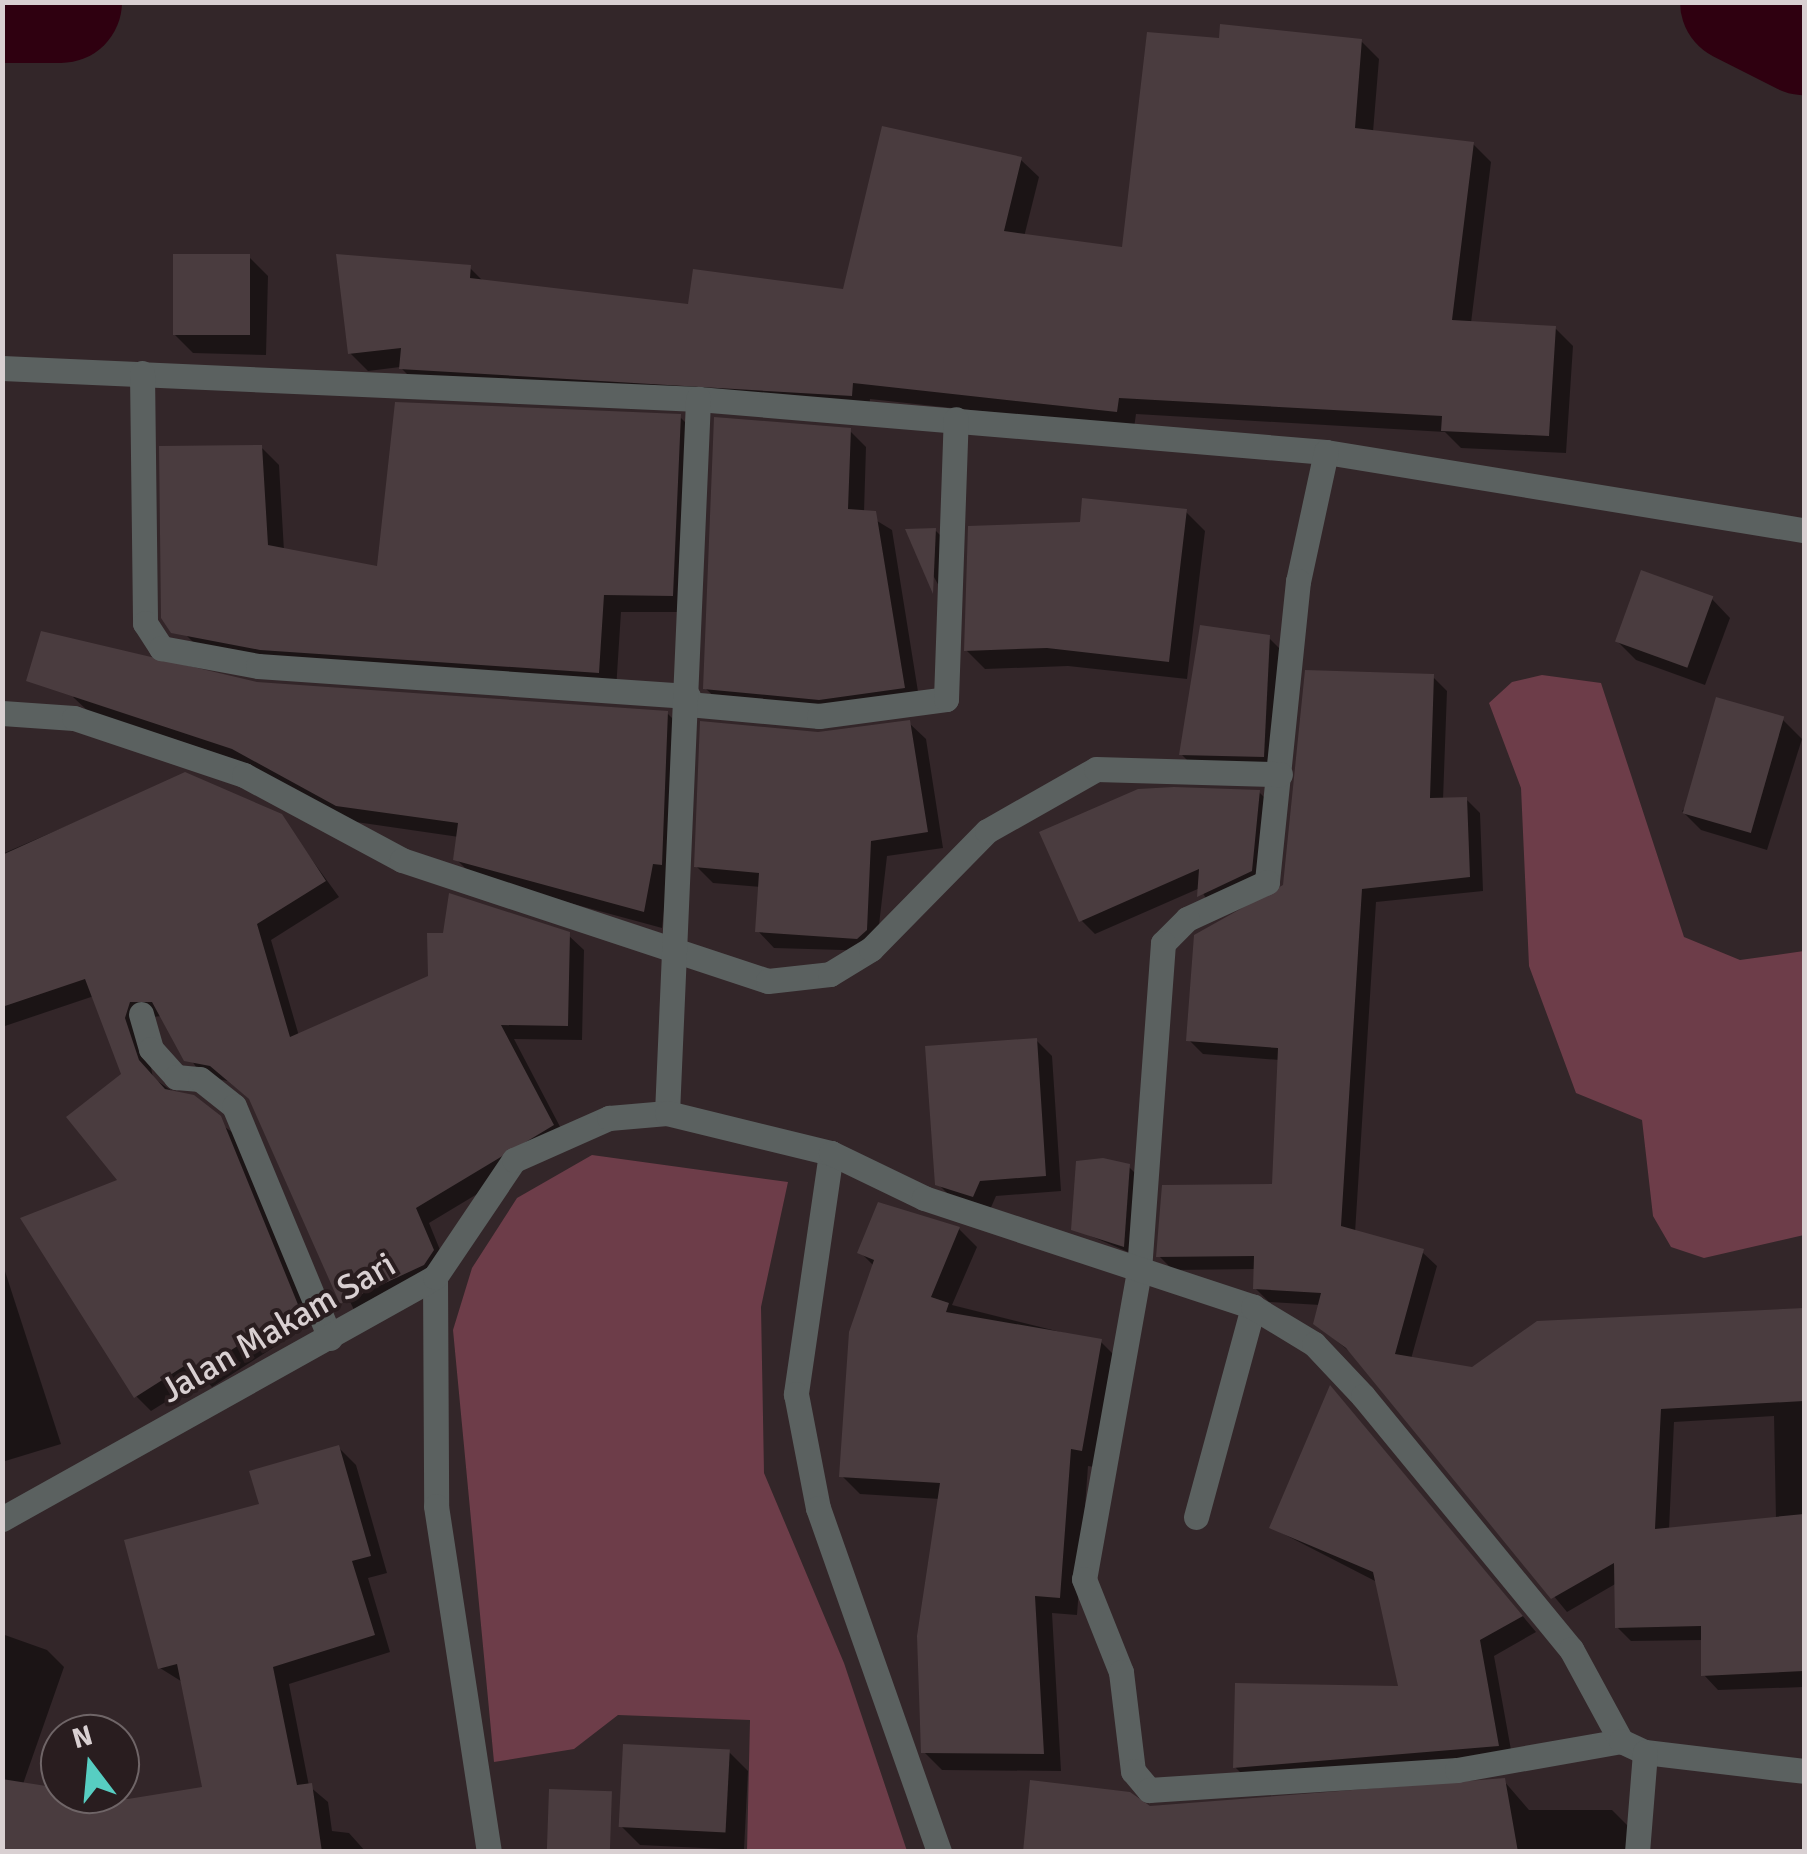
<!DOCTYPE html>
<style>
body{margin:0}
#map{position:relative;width:1807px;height:1854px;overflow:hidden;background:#332629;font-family:Signika,sans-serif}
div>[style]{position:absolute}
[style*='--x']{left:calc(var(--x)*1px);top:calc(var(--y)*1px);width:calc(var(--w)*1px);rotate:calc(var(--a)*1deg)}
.green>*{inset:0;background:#6d3d49}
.shadow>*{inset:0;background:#0007}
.river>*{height:122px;margin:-61px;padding:0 61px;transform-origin:61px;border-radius:61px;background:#2f0010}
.building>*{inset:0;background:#4a3c3f;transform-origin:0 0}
.minor>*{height:25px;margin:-12.5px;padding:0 12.5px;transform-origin:12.5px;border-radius:12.5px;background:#5b6160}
span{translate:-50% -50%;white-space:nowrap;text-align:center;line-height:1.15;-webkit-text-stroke:8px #291d1f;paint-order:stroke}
.street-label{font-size:35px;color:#d9d0d2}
.frame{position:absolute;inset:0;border:5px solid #d9d0d2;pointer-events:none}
.north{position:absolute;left:40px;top:1714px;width:100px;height:100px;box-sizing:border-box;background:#291d1f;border:2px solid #6f6567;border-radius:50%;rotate:344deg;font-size:28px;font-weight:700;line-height:40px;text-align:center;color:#d9d0d2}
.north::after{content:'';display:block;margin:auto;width:35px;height:45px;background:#57cec2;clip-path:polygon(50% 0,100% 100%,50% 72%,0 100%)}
</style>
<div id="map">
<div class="green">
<div style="clip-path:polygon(1542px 675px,1601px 683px,1684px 937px,1740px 960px,1804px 951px,1804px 1235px,1704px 1258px,1671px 1247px,1653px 1216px,1642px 1120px,1576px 1093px,1529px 966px,1521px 788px,1489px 703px,1512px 682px)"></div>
<div style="clip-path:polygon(592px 1155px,788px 1182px,761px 1307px,764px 1473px,844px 1663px,907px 1851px,747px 1851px,750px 1720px,618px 1715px,574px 1749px,494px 1762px,453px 1330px,472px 1268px,517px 1198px)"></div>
</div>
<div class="shadow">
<div style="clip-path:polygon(1221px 40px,1361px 41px,1379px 59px,1373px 132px,1473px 144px,1491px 162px,1471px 323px,1555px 328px,1573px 346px,1566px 453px,1461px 448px,1445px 432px,1136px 414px,1134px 428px,870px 399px,869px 412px,419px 386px,400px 367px,368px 371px,350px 353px,469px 267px,484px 282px,690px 307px,845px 292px,1021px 160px,1039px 177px,1024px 237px,1124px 249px)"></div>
<div style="clip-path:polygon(249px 257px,268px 276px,266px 355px,193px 353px,174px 334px)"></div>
<div style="clip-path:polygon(680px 417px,698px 435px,690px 612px,621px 612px,616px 690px,203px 652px,187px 636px,206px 626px,261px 447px,279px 465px,284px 551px,380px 569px)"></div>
<div style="clip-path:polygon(850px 431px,866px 447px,864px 513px,892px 530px,920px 704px,722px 704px,705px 688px)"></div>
<div style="clip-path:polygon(1186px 512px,1205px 531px,1187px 679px,1068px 666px,985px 669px,966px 650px,1082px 524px)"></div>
<div style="clip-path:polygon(935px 530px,954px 549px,952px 609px,908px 531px)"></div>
<div style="clip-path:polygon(1712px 599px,1730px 618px,1705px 685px,1636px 660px,1617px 641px)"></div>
<div style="clip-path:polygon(1269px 638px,1288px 657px,1282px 775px,1200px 773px,1181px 754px)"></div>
<div style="clip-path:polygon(141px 661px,256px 685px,667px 713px,685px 731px,662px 928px,474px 877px,456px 859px,459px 837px,356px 822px,90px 713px,73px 697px)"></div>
<div style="clip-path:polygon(evenodd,1433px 677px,1447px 691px,1443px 800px,1466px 799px,1480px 813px,1483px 891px,1376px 902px,1355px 1233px,1422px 1252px,1437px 1266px,1411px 1359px,1473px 1369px,1538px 1324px,1804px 1311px,1804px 1687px,1718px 1690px,1704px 1675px,1703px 1640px,1631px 1641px,1617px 1627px,1617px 1583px,1567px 1612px,1356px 1357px,1315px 1323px,1320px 1305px,1269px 1302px,1255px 1288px,1256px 1269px,1173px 1270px,1159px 1256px,1274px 1186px,1280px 1060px,1203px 1054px,1189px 1040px,1433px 677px,1774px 1416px,1776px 1520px,1669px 1530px,1674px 1422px,1774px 1416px)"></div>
<div style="clip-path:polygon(1783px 720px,1802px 739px,1767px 850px,1701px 830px,1682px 811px)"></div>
<div style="clip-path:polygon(909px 723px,926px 739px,943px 848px,887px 856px,876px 951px,774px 948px,758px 931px,761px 887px,713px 883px,696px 866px,818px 735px)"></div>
<div style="clip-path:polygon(185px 775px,280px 816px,339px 897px,271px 940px,299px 1036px,568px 935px,584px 950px,582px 1040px,514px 1039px,567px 1140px,429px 1223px,447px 1267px,358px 1318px,252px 1101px,228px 1081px,202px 1076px,162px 1016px,142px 1018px,153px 1078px,235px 1134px,313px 1322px,212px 1387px,204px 1378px,151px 1411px,136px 1396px,124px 1075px,94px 996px,2px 1027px,2px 854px)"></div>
<div style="clip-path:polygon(1259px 792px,1273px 806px,1264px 885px,1212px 909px,1200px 888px,1095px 934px,1081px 920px)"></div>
<div style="clip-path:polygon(1036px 1040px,1052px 1056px,1061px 1191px,996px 1196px,989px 1212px,954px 1200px,938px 1184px)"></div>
<div style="clip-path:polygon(1129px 1167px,1138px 1176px,1133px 1254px,1074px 1229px)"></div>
<div style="clip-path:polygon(959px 1229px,977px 1247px,952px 1305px,1101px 1342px,1119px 1360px,1100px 1468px,1088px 1466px,1077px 1615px,1052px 1613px,1061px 1771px,942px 1770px,924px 1752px,940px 1499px,860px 1494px,842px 1476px,874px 1266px,860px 1252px)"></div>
<div style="clip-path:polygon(2px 1262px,61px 1444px,2px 1462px)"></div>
<div style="clip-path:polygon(1345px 1404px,1536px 1632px,1494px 1656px,1513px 1761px,1251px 1783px,1235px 1767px,1401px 1689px,1377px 1582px,1272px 1528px)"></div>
<div style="clip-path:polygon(339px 1448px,356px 1465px,387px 1573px,368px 1578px,390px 1652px,289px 1684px,309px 1786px,328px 1802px,332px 1831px,349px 1833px,366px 1852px,2px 1852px,2px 1634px,47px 1650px,64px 1667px,23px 1784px,128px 1801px,205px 1789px,184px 1683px,160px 1668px,262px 1506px)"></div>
<div style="clip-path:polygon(729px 1752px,748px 1771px,744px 1850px,640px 1845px,621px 1826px)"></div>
<div style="clip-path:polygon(1504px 1781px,1529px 1810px,1612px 1810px,1630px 1828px,1630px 1852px,1025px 1852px,1149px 1809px)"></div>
</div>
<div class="river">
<div style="--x:4;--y:2;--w:57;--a:0"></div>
<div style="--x:1741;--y:2;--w:71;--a:26.9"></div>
</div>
<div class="building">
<div style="clip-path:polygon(1220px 24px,1362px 39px,1355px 128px,1474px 142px,1452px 320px,1556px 326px,1549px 436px,1441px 431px,1442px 416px,1119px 398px,1117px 412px,853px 383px,852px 396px,399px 369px,401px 348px,348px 354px,336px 254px,471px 265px,470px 278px,688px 304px,693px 269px,843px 289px,882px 126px,1022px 157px,1004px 231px,1122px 247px,1147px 32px,1219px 38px)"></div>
<div style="left:173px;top:254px;width:77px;height:81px"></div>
<div style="clip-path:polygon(395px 402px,681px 414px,673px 596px,604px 595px,599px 673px,260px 650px,171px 633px,161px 618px,159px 446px,262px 445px,268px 545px,377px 566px)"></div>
<div style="clip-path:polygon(714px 417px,851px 428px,848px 509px,876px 511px,905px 688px,819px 700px,703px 689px)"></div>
<div style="clip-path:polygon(1082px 498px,1187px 509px,1169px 662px,1047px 648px,964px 651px,968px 526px,1080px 522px)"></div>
<div style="clip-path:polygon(936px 528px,933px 594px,905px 529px)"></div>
<div style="left:1641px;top:570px;width:77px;height:76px;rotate:20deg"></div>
<div style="clip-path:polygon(1200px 625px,1270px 635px,1264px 757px,1179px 755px)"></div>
<div style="clip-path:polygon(41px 631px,257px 682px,668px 711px,662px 865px,653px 864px,644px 912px,453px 860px,458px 823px,336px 806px,232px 749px,26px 681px)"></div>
<div style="clip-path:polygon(1305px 670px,1434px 674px,1430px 798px,1467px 797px,1470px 877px,1362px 889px,1341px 1226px,1424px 1249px,1395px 1354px,1472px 1367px,1537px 1321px,1804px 1308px,1804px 1401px,1661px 1409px,1655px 1529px,1804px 1514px,1804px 1671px,1701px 1676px,1701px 1626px,1615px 1628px,1614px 1563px,1551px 1599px,1346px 1348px,1313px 1324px,1321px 1293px,1253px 1289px,1254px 1256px,1156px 1257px,1162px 1185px,1272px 1184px,1278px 1048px,1186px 1041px,1194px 935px,1283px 885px)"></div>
<div style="left:1716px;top:697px;width:71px;height:121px;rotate:16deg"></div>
<div style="clip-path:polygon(910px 720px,928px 832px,871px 841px,867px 930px,857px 939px,755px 932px,759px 873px,694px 867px,700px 721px,818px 732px)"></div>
<div style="clip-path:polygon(185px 772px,282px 814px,326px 881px,257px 924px,290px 1037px,428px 976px,427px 933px,443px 933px,449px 893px,570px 932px,568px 1026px,501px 1025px,554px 1125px,416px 1208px,434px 1250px,424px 1265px,340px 1304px,249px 1099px,210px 1066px,184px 1061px,152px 1002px,130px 1002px,125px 1018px,139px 1060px,165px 1089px,194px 1095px,221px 1116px,299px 1307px,195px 1373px,189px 1363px,134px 1398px,20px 1218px,117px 1180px,66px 1117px,121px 1074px,85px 979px,2px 1007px,2px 855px)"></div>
<div style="clip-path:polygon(1174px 787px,1260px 790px,1252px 871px,1197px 897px,1199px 869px,1079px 922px,1039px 832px,1138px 789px)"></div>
<div style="clip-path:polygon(1037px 1038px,1046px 1176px,980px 1181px,973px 1197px,935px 1185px,925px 1046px)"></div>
<div style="clip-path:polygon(1103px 1158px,1130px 1164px,1124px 1247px,1071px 1230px,1076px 1161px)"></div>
<div style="clip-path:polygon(878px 1202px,960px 1227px,931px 1297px,949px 1303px,946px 1312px,1102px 1339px,1082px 1451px,1071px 1449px,1060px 1598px,1035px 1596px,1044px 1754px,921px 1753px,917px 1636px,940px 1483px,839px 1477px,849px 1332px,874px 1260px,857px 1253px)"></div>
<div style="clip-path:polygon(1330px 1385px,1523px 1616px,1480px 1640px,1499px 1746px,1233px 1768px,1235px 1683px,1398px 1686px,1373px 1572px,1269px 1528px)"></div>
<div style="clip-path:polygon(339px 1445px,371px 1556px,352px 1561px,375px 1635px,273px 1667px,297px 1785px,312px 1783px,322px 1852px,2px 1852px,2px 1779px,128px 1799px,202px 1787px,177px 1664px,158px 1669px,124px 1540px,259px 1504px,249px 1471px)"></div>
<div style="left:623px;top:1744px;width:107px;height:83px;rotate:3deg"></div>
<div style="clip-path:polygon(1505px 1778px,1518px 1852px,1023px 1852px,1030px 1780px,1130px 1792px,1150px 1806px)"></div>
<div style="left:549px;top:1789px;width:63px;height:63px;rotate:2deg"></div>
</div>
<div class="minor">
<div style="--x:2;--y:368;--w:697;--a:2.55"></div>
<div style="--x:698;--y:399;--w:630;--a:4.82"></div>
<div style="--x:1326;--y:452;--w:484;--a:9.3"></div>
<div style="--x:142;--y:373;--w:250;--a:89.3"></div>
<div style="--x:145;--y:623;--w:30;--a:57"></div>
<div style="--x:161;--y:648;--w:99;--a:10.5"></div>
<div style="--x:258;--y:666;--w:431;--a:4"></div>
<div style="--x:1326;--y:452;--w:132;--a:102.2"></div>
<div style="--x:1298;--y:581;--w:303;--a:95.9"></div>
<div style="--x:1267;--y:882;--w:88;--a:155.2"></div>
<div style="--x:1187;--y:919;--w:34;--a:135"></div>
<div style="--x:1163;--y:943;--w:329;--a:94.2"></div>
<div style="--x:1139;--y:1271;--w:313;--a:100.1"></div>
<div style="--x:1084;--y:1579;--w:100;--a:68.3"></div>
<div style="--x:1121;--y:1672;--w:100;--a:83.1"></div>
<div style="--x:1133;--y:1771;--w:25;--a:50"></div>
<div style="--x:1149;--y:1790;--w:309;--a:-3.7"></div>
<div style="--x:1457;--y:1770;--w:167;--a:-10"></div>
<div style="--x:688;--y:704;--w:132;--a:5.2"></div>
<div style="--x:819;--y:716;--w:128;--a:-7.6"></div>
<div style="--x:946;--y:699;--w:280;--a:-88"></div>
<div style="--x:2;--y:713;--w:72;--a:4"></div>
<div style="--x:74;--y:718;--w:179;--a:18.5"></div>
<div style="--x:244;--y:775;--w:179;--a:28.3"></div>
<div style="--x:402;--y:860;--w:385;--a:18.3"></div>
<div style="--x:768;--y:981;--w:62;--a:-6.4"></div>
<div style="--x:830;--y:974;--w:48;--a:-31.4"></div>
<div style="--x:871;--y:949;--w:165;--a:-45.5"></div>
<div style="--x:987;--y:831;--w:125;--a:-29.6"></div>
<div style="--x:1096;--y:769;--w:184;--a:1.6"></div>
<div style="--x:141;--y:1014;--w:36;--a:74"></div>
<div style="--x:151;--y:1049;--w:38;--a:48"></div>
<div style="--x:176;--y:1077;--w:24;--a:5"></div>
<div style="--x:200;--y:1079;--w:43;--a:38.5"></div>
<div style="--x:234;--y:1106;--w:251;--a:67.5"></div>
<div style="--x:667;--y:1113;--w:715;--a:-87.51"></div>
<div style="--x:831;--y:1153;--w:244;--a:98.3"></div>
<div style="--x:796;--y:1394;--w:116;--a:79.1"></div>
<div style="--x:818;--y:1508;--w:365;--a:70.6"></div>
<div style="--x:435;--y:1277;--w:229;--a:89.7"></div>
<div style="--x:436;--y:1506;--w:350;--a:81.3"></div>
<div style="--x:1196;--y:1517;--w:218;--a:-74.8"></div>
<div style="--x:2;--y:1519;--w:496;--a:-29.2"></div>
<div style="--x:435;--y:1277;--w:141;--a:-56"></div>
<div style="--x:514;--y:1160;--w:104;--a:-23.9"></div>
<div style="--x:609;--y:1118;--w:58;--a:-4.9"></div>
<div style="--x:667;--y:1113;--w:169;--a:13.7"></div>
<div style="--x:831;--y:1153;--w:103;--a:25.8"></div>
<div style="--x:924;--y:1198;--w:347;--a:18.3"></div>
<div style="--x:1253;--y:1307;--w:71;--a:31.2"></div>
<div style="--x:1314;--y:1344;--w:71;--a:46.7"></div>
<div style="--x:1363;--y:1396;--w:328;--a:50.6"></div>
<div style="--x:1571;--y:1649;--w:105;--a:61.5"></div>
<div style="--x:1621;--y:1741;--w:26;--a:25"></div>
<div style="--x:1645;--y:1752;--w:160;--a:6.8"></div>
<div style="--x:1637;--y:1852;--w:100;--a:-85.4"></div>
</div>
<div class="street-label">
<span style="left:278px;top:1328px;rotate:-30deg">Jalan Makam Sari</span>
</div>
<div class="frame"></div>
<div class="north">N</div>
</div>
